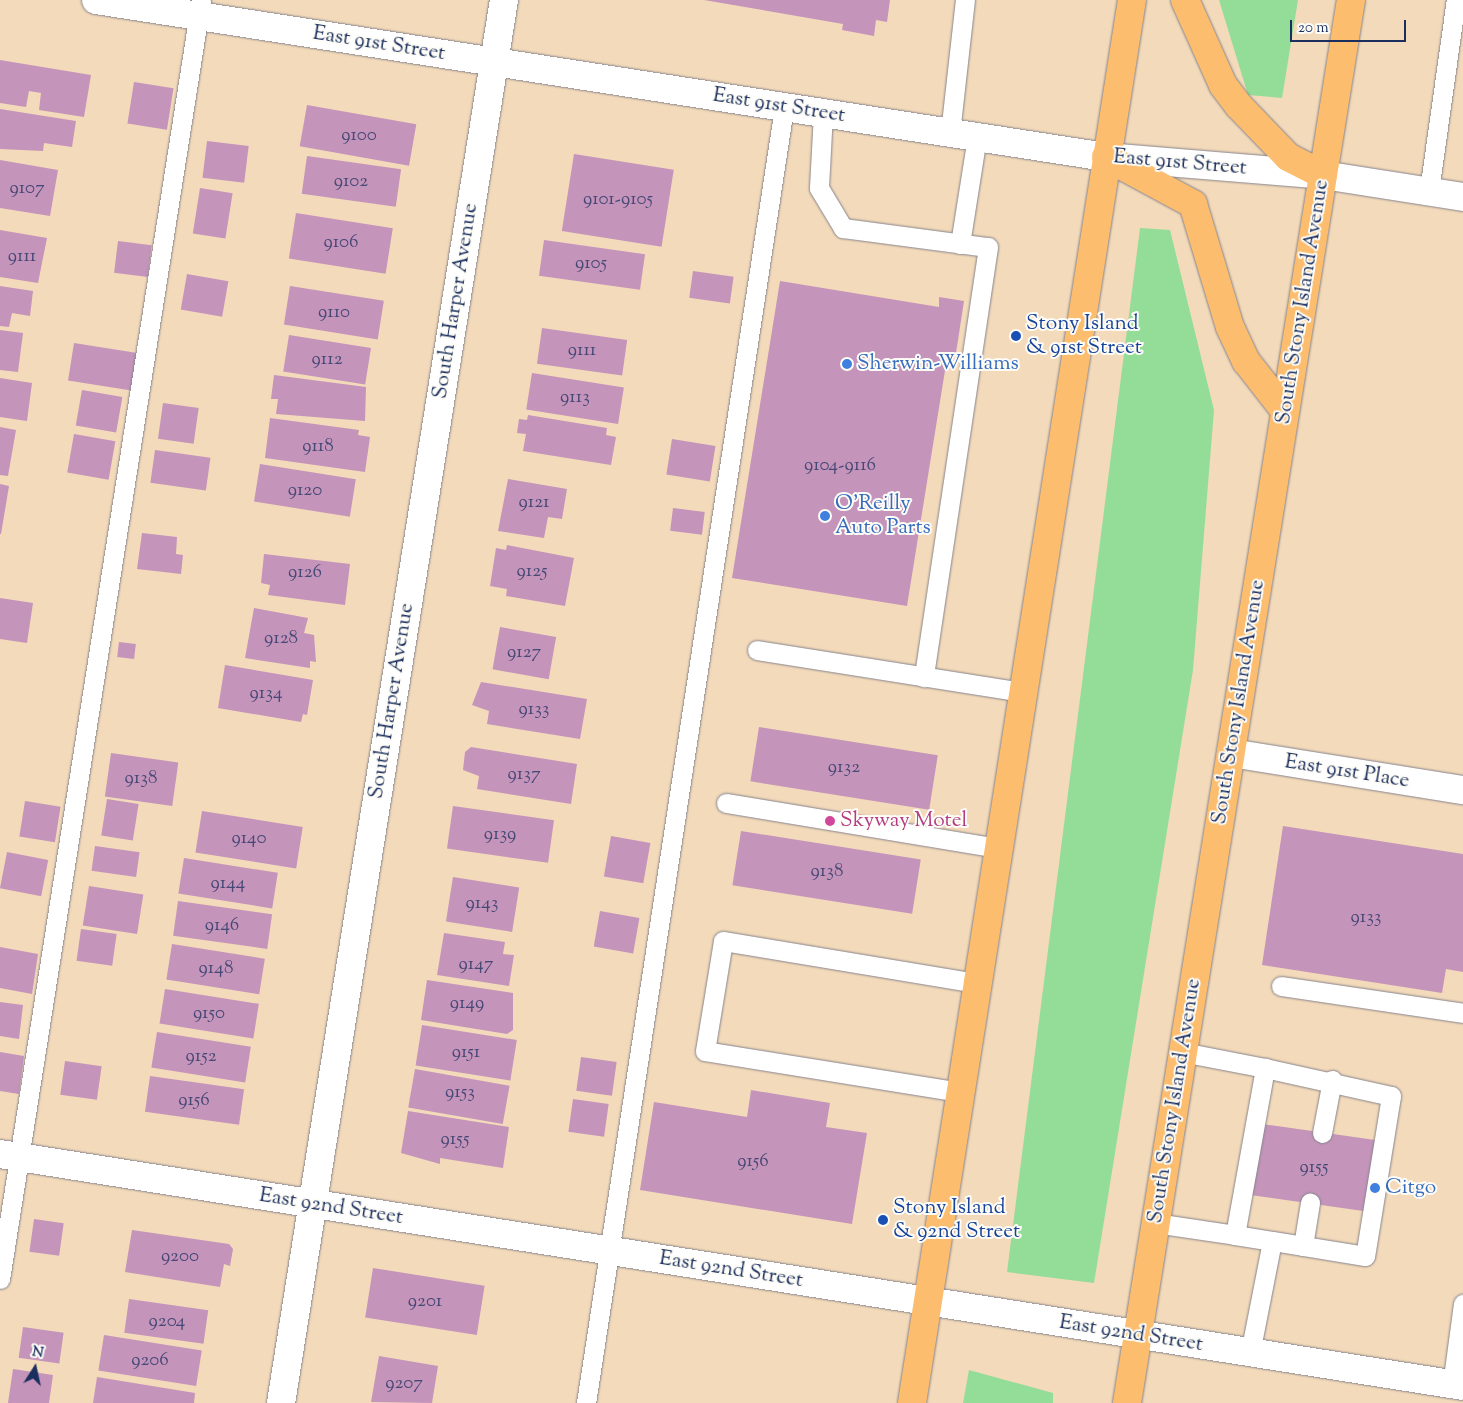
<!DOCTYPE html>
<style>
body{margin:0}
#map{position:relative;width:1463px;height:1403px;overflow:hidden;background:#f3daba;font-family:"Sorts Mill Goudy",serif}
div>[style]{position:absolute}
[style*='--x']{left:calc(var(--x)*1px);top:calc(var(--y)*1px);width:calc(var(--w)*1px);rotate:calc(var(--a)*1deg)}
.green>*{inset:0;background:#94dd98}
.building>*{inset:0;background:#c594bb;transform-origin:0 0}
.roads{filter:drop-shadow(0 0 1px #87848c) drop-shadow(0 0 1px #87848c)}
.service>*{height:19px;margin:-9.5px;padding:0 9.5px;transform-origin:9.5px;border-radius:9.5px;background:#fff}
.minor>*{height:28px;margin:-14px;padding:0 14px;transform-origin:14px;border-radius:14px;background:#fff}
.trunk>*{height:28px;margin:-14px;padding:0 14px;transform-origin:14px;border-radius:14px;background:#fcbd6f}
.dots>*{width:14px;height:14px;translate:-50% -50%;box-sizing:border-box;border:2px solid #fdfcf7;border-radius:50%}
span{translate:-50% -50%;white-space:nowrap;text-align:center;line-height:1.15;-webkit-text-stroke:4px #fdfcf7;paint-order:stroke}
.number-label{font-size:19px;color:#464875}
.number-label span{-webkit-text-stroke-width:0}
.street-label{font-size:21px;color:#1b2f5e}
.transit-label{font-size:21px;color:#164399}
.left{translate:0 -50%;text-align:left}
.shop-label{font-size:21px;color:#366cbe}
.hotel-label{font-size:21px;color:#b23c85}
.north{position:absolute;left:10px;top:1343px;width:50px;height:50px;-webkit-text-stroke:4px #fdfcf7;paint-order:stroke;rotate:10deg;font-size:14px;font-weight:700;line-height:20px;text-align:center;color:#1b2f5e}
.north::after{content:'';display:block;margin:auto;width:18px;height:22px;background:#1b2f5e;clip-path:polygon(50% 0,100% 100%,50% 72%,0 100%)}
.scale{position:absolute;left:1290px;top:20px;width:116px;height:22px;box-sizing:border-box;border:2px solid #1b2f5e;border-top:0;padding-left:6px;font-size:15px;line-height:18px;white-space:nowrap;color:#1b2f5e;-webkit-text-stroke:4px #fdfcf7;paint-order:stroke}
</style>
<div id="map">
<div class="green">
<div style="clip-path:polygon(1219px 0,1298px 0,1282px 98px,1248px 95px)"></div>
<div style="clip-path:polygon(1140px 228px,1170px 230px,1214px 410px,1193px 670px,1094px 1283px,1007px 1272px)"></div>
<div style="clip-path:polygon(969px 1370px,1053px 1393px,1053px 1403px,963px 1403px)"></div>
</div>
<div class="building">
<div style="clip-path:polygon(704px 0,890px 0,887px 22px,876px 20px,874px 36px,842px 30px,843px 24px)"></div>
<div style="clip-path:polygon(0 60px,91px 75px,84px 117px,39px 110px,41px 93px,29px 91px,26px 107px,0 103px)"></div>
<div style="left:134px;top:82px;width:40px;height:42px;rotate:9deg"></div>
<div style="left:307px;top:105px;width:111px;height:42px;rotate:10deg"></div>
<div style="clip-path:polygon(0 109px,76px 121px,72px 147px,44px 143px,43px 151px,0 149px)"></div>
<div style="left:207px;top:141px;width:42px;height:37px;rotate:7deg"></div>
<div style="left:574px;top:154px;width:101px;height:78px;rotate:9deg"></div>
<div style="left:307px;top:156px;width:95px;height:38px;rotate:8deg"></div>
<div style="clip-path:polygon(0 160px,58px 170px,50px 216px,0 208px)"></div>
<div style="left:200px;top:188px;width:33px;height:46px;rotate:9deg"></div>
<div style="left:296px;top:213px;width:98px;height:46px;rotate:9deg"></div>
<div style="clip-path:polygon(0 230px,47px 238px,38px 283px,0 277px)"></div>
<div style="left:544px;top:240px;width:102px;height:36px;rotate:8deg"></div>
<div style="left:118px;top:241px;width:34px;height:32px;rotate:7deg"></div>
<div style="left:693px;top:271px;width:41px;height:27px;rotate:8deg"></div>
<div style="left:187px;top:274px;width:42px;height:36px;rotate:10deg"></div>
<div style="clip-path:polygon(780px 281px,939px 307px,939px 297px,964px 301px,956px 353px,948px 352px,907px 606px,732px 578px)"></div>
<div style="clip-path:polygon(0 286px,33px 291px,30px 316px,12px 313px,9px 327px,0 326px)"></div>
<div style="left:290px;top:286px;width:95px;height:39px;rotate:9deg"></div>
<div style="left:542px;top:328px;width:86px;height:36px;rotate:8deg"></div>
<div style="clip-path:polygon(0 330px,23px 333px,18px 372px,0 370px)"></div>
<div style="left:289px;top:335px;width:83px;height:37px;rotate:9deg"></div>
<div style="left:74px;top:343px;width:64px;height:38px;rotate:9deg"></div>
<div style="left:532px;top:373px;width:93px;height:37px;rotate:9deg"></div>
<div style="clip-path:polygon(274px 375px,366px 387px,365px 421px,276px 414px,278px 399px,271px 399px)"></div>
<div style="clip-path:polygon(0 378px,32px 383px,27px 421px,0 417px)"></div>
<div style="left:82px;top:390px;width:41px;height:36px;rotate:10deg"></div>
<div style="left:163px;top:403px;width:36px;height:36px;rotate:8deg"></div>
<div style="clip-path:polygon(528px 415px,607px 428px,606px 435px,616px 437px,611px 465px,523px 451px,526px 434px,517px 433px,519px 419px,527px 420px)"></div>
<div style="clip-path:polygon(270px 418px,359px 430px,358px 435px,370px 437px,365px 472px,265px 458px)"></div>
<div style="clip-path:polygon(0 427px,16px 430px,8px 476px,0 475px)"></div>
<div style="left:74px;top:434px;width:42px;height:39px;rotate:10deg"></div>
<div style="left:672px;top:439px;width:44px;height:36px;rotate:9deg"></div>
<div style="left:155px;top:450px;width:56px;height:33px;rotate:8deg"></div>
<div style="left:260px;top:464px;width:97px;height:38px;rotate:9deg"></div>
<div style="clip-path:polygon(508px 479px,567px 489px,562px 519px,548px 517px,544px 538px,498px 531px)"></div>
<div style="clip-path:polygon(0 484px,9px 486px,1px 534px,0 534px)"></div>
<div style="left:673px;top:508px;width:32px;height:23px;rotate:7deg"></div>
<div style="clip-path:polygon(142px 533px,177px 537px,176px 554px,183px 555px,181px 574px,137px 569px)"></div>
<div style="clip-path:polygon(507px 545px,574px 558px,565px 606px,506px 596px,507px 589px,490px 586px,496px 548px,506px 550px)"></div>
<div style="clip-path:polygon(264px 554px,350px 564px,345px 605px,268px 595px,270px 585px,261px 583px)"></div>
<div style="clip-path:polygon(0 598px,33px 603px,27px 643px,0 639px)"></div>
<div style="clip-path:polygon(254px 608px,308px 618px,304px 633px,314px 635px,316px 662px,310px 661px,310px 668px,245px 658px)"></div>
<div style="left:500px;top:627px;width:57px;height:43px;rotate:10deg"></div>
<div style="left:119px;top:642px;width:17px;height:15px;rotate:7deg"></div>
<div style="clip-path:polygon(225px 665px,313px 680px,307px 715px,303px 714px,301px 722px,218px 708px)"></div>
<div style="clip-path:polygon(481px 682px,587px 699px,580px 739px,487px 724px,489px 711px,472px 705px)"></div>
<div style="left:759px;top:727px;width:181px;height:55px;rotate:9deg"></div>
<div style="clip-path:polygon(471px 747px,577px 764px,571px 804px,477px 789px,479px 776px,463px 770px,465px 752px)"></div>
<div style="left:111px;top:753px;width:68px;height:44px;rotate:8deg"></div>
<div style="left:107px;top:799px;width:32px;height:37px;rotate:9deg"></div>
<div style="left:25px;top:801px;width:36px;height:36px;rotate:9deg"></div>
<div style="left:453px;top:806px;width:102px;height:43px;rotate:8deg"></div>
<div style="left:202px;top:811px;width:102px;height:42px;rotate:9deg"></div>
<div style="clip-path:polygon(1283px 826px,1463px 854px,1463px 972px,1446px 969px,1442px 993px,1262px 965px)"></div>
<div style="left:741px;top:831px;width:182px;height:55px;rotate:9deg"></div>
<div style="left:611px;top:836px;width:40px;height:41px;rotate:10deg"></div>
<div style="left:95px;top:846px;width:45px;height:25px;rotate:8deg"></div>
<div style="left:7px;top:852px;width:42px;height:37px;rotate:11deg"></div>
<div style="left:184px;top:858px;width:95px;height:36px;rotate:9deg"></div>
<div style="left:453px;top:877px;width:67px;height:45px;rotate:9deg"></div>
<div style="left:89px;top:886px;width:55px;height:40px;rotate:9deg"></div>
<div style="left:178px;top:901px;width:95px;height:35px;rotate:8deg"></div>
<div style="left:600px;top:911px;width:40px;height:36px;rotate:10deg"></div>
<div style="left:81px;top:929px;width:36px;height:32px;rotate:8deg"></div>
<div style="clip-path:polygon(444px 933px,505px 942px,503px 954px,514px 955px,509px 986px,437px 975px)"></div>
<div style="left:172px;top:944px;width:94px;height:36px;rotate:9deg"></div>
<div style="clip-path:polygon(0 947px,38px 954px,32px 994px,0 988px)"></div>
<div style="clip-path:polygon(427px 980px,513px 993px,513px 1030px,507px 1034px,421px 1020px)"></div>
<div style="left:165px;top:989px;width:95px;height:35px;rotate:9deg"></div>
<div style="clip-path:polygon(0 1002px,23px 1005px,19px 1039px,0 1036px)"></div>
<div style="left:422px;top:1025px;width:96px;height:41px;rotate:9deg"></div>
<div style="left:157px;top:1032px;width:95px;height:36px;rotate:9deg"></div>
<div style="clip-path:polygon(0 1052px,24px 1056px,19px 1094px,0 1091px)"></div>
<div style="left:581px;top:1057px;width:36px;height:34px;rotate:8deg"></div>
<div style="left:65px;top:1061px;width:37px;height:34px;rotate:8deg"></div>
<div style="left:415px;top:1069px;width:96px;height:39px;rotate:10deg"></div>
<div style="left:150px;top:1076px;width:95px;height:36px;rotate:8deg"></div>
<div style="clip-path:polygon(751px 1090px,830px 1103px,826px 1127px,867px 1133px,852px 1224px,640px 1190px,654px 1102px,747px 1117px)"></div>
<div style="left:573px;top:1099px;width:36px;height:33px;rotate:8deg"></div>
<div style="clip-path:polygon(408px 1111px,509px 1127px,503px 1168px,440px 1158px,440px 1164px,401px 1153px)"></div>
<div style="left:1262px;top:1124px;width:116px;height:72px;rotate:8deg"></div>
<div style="left:34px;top:1219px;width:30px;height:33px;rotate:8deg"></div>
<div style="clip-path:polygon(132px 1230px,229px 1244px,233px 1249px,230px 1266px,224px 1264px,220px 1287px,125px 1272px)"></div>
<div style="left:373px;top:1268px;width:113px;height:50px;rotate:9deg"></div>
<div style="left:129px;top:1299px;width:80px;height:34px;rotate:8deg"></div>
<div style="left:23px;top:1327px;width:41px;height:31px;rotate:8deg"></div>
<div style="left:104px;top:1335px;width:99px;height:36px;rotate:9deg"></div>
<div style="clip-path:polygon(379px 1356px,438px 1366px,432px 1403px,371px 1402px)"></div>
<div style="clip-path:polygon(13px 1369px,53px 1375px,49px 1403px,8px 1403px)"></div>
<div style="clip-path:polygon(97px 1377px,195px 1393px,194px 1403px,93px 1403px)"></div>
</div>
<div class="roads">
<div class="service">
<div style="--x:823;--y:113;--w:75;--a:93.1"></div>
<div style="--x:819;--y:188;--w:47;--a:59"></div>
<div style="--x:843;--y:228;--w:146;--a:7.5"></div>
<div style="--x:988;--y:247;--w:435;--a:98.5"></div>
<div style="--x:950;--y:133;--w:134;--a:-83.6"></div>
<div style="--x:1429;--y:191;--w:193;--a:-82"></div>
<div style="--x:960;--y:244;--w:108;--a:-81"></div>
<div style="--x:757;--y:650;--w:268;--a:9"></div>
<div style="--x:726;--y:803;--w:276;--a:9.4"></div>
<div style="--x:1281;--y:986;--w:184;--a:8.4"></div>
<div style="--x:1265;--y:1068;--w:129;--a:12.5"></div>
<div style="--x:1391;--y:1096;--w:162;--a:99.2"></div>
<div style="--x:1365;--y:1256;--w:94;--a:-170.8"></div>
<div style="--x:960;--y:1092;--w:258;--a:-170.9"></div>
<div style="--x:705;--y:1051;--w:111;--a:-80.7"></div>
<div style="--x:723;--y:941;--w:257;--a:9.4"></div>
<div style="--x:1322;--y:1133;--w:54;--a:-79.3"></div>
<div style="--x:1155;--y:1223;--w:81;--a:8.5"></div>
<div style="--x:1235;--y:1235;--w:170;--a:-79.8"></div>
<div style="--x:1265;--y:1068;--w:85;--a:-169.1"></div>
<div style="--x:1235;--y:1235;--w:37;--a:9"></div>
<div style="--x:1272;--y:1241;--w:114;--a:101.1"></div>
<div style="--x:1303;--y:1246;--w:44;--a:-80.8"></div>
<div style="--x:0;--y:1279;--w:1295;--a:-81.07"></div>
<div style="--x:1452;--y:1385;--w:82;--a:-82.3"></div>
<div style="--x:586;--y:1403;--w:1311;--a:-81.31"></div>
</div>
<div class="minor">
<div style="--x:96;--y:0;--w:1022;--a:8.84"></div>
<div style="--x:1106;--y:157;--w:218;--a:4.7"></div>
<div style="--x:1323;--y:175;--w:142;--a:8.9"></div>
<div style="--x:1231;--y:753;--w:235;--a:9.1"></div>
<div style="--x:0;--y:1154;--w:1481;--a:9.01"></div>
<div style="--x:281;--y:1403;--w:1421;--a:-80.97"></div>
</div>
<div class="trunk">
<div style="--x:1185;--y:0;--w:93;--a:65.9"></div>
<div style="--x:1223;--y:85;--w:26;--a:53"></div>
<div style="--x:1239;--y:106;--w:71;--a:46.1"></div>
<div style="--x:1288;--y:157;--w:39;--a:27"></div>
<div style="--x:1106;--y:157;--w:99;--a:28.4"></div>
<div style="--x:1193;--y:204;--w:128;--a:73.3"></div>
<div style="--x:1230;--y:327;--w:38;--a:65"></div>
<div style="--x:1246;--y:361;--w:63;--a:52"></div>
<div style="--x:912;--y:1403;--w:1420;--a:-81.09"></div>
<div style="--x:1127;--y:1403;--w:1421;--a:-80.93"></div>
</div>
</div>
<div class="dots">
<div style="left:1016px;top:336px;background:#1a4fb4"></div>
<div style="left:847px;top:364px;background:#3f7fe0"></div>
<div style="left:825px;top:516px;background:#3f7fe0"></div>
<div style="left:830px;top:821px;background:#d1479c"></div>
<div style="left:1375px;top:1188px;background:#3f7fe0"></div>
<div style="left:883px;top:1220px;background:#1a4fb4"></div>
</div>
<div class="number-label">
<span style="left:359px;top:136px">9100</span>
<span style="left:351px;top:182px">9102</span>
<span style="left:27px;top:189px">9107</span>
<span style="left:618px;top:200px">9101-9105</span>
<span style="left:341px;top:243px">9106</span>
<span style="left:22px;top:257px">9111</span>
<span style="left:591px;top:264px">9105</span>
<span style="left:334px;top:313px">9110</span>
<span style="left:582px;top:351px">9111</span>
<span style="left:327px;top:360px">9112</span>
<span style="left:575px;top:398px">9113</span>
<span style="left:318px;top:447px">9118</span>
<span style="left:840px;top:466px">9104-9116</span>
<span style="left:305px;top:491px">9120</span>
<span style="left:534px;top:503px">9121</span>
<span style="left:532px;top:572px">9125</span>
<span style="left:305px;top:573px">9126</span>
<span style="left:281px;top:639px">9128</span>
<span style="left:524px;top:653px">9127</span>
<span style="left:266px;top:694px">9134</span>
<span style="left:534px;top:710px">9133</span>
<span style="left:844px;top:768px">9132</span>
<span style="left:524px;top:775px">9137</span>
<span style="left:141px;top:779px">9138</span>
<span style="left:500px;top:835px">9139</span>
<span style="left:249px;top:839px">9140</span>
<span style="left:827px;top:872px">9138</span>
<span style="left:228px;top:884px">9144</span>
<span style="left:482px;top:904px">9143</span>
<span style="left:1366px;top:918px">9133</span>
<span style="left:222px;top:926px">9146</span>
<span style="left:476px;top:965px">9147</span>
<span style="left:216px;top:969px">9148</span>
<span style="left:467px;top:1004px">9149</span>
<span style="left:209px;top:1014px">9150</span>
<span style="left:466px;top:1053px">9151</span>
<span style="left:201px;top:1057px">9152</span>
<span style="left:460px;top:1093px">9153</span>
<span style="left:194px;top:1101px">9156</span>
<span style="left:455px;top:1140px">9155</span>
<span style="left:753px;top:1162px">9156</span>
<span style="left:1314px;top:1168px">9155</span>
<span style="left:180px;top:1257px">9200</span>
<span style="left:425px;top:1302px">9201</span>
<span style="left:167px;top:1322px">9204</span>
<span style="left:150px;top:1361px">9206</span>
<span style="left:404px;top:1384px">9207</span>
</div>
<div class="street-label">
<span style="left:379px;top:44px;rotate:9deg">East 91st Street</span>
<span style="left:779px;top:106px;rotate:9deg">East 91st Street</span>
<span style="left:1180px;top:163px;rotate:5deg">East 91st Street</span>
<span style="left:456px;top:301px;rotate:-81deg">South Harper Avenue</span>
<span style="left:1303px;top:302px;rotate:-81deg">South Stony Island Avenue</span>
<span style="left:392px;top:701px;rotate:-81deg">South Harper Avenue</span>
<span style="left:1239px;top:702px;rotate:-81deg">South Stony Island Avenue</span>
<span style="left:1347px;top:772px;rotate:9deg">East 91st Place</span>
<span style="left:1175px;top:1101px;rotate:-81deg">South Stony Island Avenue</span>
<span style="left:331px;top:1207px;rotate:9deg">East 92nd Street</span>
<span style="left:731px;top:1270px;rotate:9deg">East 92nd Street</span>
<span style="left:1131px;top:1334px;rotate:9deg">East 92nd Street</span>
</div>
<div class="transit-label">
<span class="left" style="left:1026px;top:336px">Stony Island<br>&amp; 91st Street</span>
<span class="left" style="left:893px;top:1220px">Stony Island<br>&amp; 92nd Street</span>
</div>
<div class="shop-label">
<span class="left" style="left:857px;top:364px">Sherwin-Williams</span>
<span class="left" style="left:835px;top:516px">O'Reilly<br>Auto Parts</span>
<span class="left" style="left:1385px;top:1188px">Citgo</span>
</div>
<div class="hotel-label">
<span class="left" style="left:840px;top:821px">Skyway Motel</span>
</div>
<div class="north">N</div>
<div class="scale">20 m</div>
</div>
